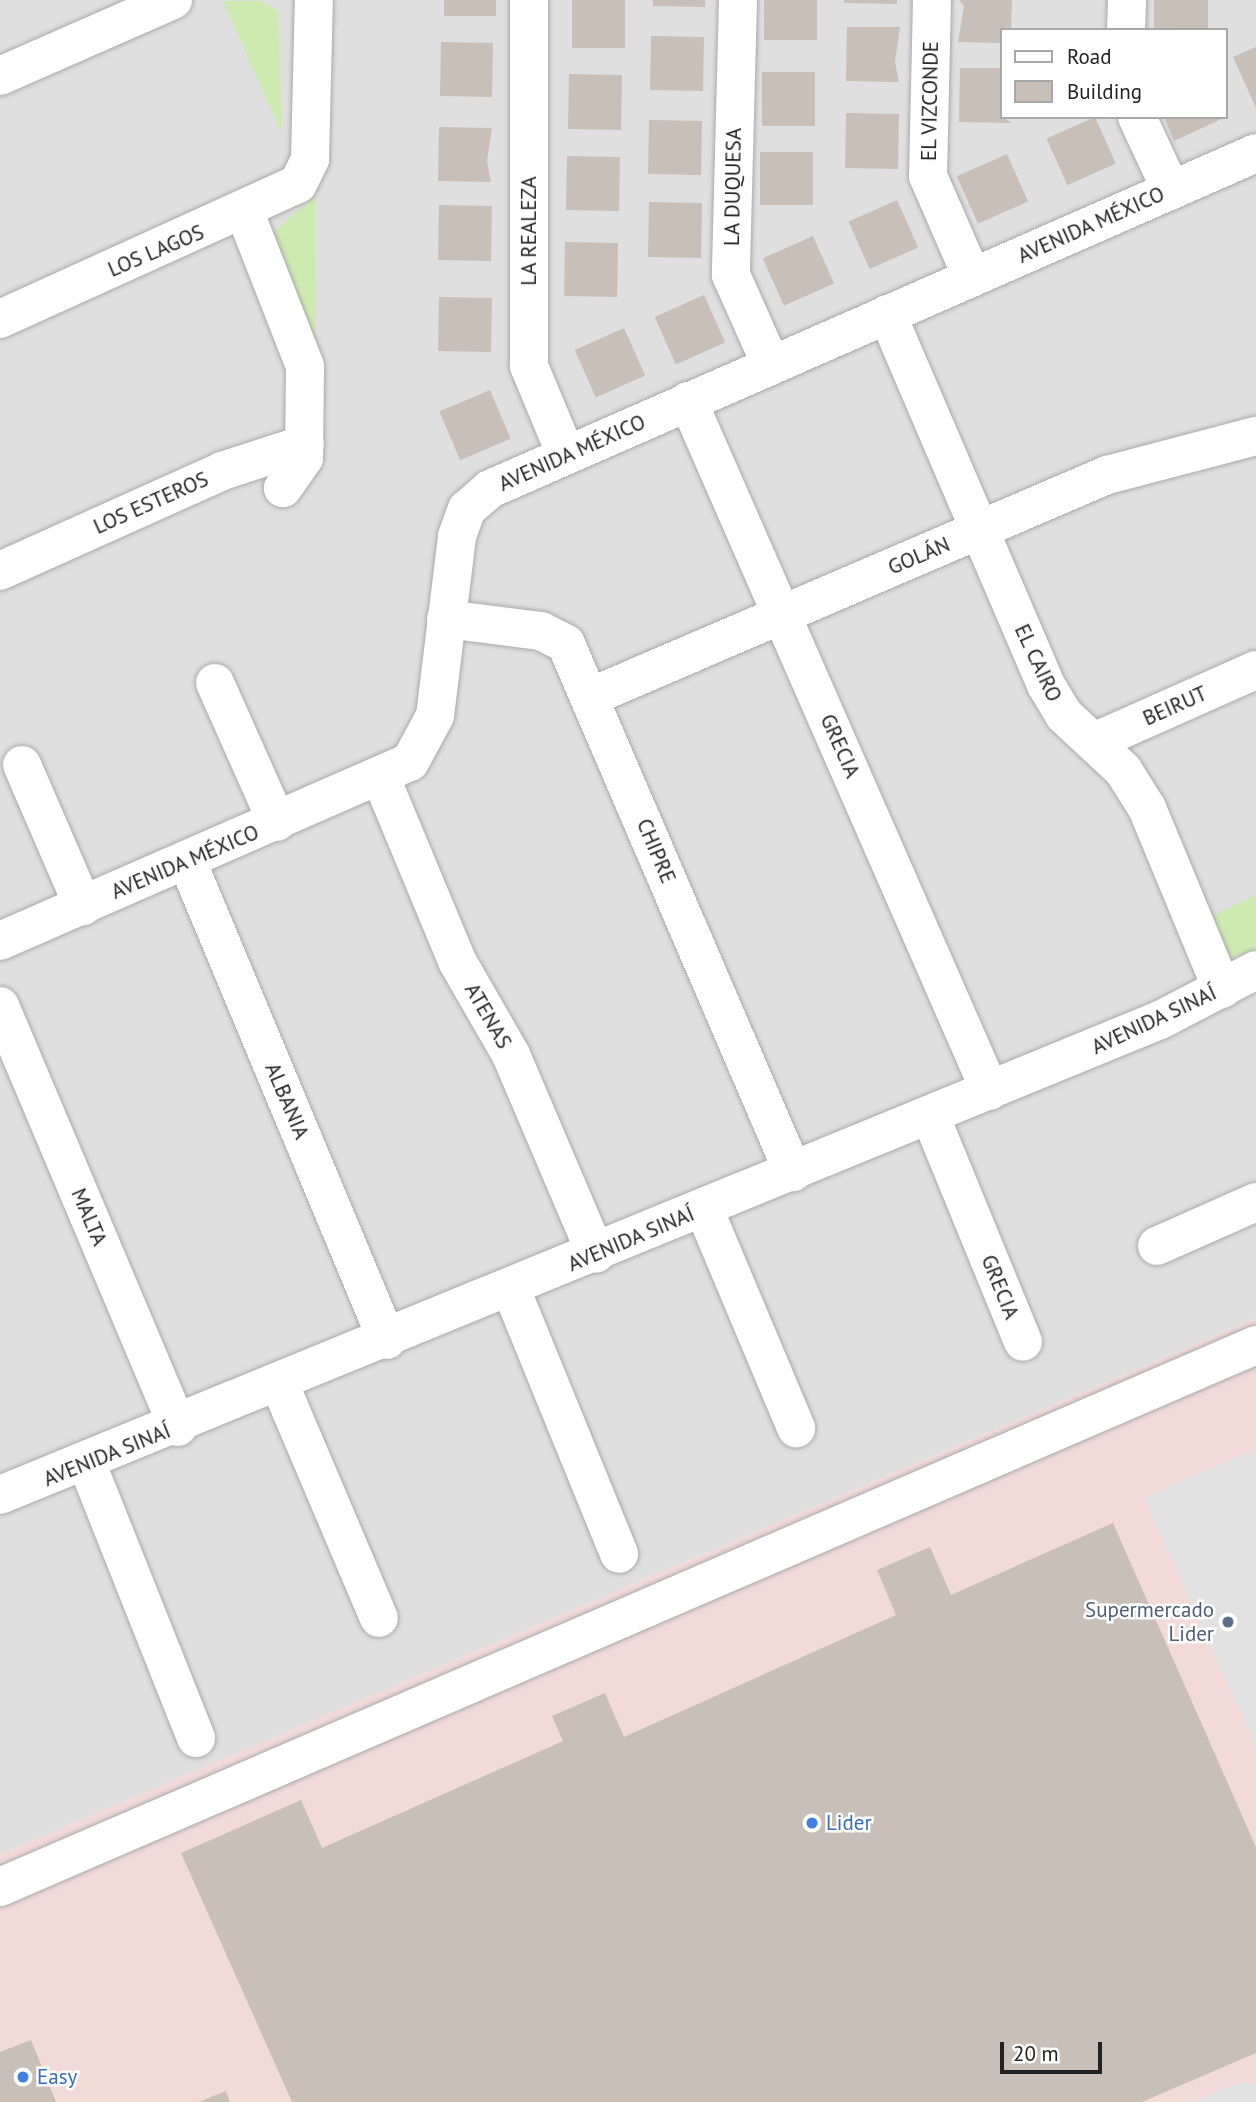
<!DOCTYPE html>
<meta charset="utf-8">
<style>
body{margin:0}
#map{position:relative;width:1256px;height:2102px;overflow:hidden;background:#f2efe9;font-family:"PT Sans",sans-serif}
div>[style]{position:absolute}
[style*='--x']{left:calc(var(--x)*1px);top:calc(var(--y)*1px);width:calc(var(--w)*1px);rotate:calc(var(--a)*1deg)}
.residential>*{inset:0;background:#e0dfdf}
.commercial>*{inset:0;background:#f2dad9}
.grass>*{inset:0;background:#cdebb0}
.parking>*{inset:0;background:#e2e2e2}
.building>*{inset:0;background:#c7bfb8;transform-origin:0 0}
.roads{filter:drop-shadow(0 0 2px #a9a9a9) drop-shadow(0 0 2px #a9a9a9)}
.minor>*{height:38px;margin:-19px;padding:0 19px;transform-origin:19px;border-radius:19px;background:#fff}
.dots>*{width:19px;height:19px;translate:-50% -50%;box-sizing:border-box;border:4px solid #fff;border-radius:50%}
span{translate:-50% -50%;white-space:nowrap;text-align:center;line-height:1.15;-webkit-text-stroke:5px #fff;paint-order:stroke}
.street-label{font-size:21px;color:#222}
.service-label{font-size:21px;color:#4e5e75}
.right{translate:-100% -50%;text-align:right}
.shop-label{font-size:21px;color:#366cbe}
.left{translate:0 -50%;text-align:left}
.legend{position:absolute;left:1000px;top:28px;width:228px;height:91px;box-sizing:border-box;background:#fff;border:2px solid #a7a7a7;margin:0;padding:9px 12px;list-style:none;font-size:21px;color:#222}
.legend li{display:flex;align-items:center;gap:14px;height:35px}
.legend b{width:35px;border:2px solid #a7a7a7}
.scale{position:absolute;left:1000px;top:2042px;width:102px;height:32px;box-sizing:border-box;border:4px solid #222;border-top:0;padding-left:9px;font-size:21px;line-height:24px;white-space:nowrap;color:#222;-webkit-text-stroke:5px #fff;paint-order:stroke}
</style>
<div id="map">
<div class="residential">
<div style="clip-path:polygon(evenodd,0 0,1256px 0,1256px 1318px,0 1854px,0 0,1002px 30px,1226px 30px,1226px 117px,1002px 117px,1002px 30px)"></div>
</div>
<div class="commercial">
<div style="clip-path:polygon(1256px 1318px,1256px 2102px,0 2102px,0 1854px)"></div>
</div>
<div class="grass">
<div style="clip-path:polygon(223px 1px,260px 1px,278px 11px,282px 135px)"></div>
<div style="clip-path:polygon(315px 196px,316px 343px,272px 233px)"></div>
<div style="clip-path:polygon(1256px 895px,1256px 949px,1222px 961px,1200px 922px)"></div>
</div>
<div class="parking">
<div style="clip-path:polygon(1256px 1448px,1256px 1747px,1144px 1498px)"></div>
<div style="clip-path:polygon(1242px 2082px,1256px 2084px,1256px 2102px,1191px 2102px)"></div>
</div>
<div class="building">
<div style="left:444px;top:0;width:52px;height:16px"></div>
<div style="left:572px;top:0;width:53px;height:48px"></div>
<div style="clip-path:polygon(653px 0,705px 0,705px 7px,653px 6px)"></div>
<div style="left:764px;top:0;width:53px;height:40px"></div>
<div style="clip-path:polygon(844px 0,897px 0,897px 4px,844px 3px)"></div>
<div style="clip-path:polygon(959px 0,1012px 0,1011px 30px,1002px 30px,1002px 43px,958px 42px,964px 6px)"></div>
<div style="left:1154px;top:0;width:54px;height:30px"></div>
<div style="clip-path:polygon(847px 27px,900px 27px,895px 62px,899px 82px,846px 81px)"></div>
<div style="left:651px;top:36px;width:53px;height:54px;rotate:1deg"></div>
<div style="left:441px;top:42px;width:52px;height:54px;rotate:1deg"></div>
<div style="clip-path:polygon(1256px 47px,1256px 108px,1233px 57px)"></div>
<div style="clip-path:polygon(960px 68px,1002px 68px,1002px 117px,1012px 123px,959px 122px)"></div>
<div style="left:762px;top:72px;width:53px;height:54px"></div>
<div style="left:569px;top:74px;width:53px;height:55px;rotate:1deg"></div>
<div style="left:846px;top:113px;width:53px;height:55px;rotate:1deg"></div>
<div style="left:1095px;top:117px;width:51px;height:53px;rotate:66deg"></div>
<div style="clip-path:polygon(1164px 117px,1226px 117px,1174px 141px)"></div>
<div style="left:649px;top:120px;width:53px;height:54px;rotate:1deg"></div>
<div style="clip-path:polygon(439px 127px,492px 128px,487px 161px,491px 182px,438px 181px)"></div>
<div style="left:760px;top:152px;width:53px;height:53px"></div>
<div style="left:1007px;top:154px;width:52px;height:55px;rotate:66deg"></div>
<div style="left:567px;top:156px;width:53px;height:54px;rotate:1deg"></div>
<div style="left:897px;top:200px;width:52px;height:53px;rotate:66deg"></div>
<div style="left:649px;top:202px;width:53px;height:55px;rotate:1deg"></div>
<div style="left:439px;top:205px;width:53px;height:55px;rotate:1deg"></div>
<div style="left:813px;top:236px;width:52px;height:55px;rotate:66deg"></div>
<div style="left:565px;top:242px;width:53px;height:54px;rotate:1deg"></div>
<div style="left:704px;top:295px;width:52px;height:54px;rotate:66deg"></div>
<div style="left:439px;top:297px;width:53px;height:54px;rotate:1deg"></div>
<div style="left:624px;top:328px;width:52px;height:54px;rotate:66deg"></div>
<div style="left:490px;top:390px;width:53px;height:55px;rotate:67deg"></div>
<div style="clip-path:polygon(1113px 1523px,1256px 1847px,1256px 2053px,1142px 2102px,292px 2102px,181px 1853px,301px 1800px,322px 1848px,563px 1741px,552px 1716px,605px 1693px,624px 1737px,896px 1615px,877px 1570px,930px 1547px,951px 1595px)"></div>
<div style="clip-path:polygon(31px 2040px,56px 2102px,0 2102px,0 2052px)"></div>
<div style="clip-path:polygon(226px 2091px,230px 2102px,199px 2102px)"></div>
</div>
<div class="roads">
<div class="minor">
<div style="--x:529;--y:0;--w:366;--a:90"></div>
<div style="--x:529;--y:366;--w:96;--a:67.4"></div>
<div style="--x:738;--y:0;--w:275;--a:91.5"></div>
<div style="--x:731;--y:275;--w:98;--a:66"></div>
<div style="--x:932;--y:0;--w:176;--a:91.3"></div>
<div style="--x:928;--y:176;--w:110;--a:66.5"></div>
<div style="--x:1126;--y:30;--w:30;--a:-88"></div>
<div style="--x:0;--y:76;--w:189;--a:-23.7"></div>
<div style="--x:1137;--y:117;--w:81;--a:65"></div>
<div style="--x:245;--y:213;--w:164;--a:68.6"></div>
<div style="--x:305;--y:366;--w:92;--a:90.6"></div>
<div style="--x:304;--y:458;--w:37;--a:125"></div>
<div style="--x:887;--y:314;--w:404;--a:66.8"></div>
<div style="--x:1046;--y:685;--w:35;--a:59"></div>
<div style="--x:1064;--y:715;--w:81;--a:43"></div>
<div style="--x:1123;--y:770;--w:45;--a:57.7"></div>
<div style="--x:1147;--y:808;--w:196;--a:67.5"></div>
<div style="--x:0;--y:319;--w:327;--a:-24.4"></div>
<div style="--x:298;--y:184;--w:28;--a:-64"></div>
<div style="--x:310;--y:159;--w:159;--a:-88.6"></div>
<div style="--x:688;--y:401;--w:753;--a:66.36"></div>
<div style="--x:0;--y:571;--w:243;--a:-24.2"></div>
<div style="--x:222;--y:471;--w:87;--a:-18"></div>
<div style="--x:446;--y:619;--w:96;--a:7.2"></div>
<div style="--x:541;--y:631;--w:28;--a:27"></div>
<div style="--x:566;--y:644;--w:575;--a:66.74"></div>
<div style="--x:215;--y:683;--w:152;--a:66"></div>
<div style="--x:590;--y:697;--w:563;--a:-23.24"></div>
<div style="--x:1107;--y:475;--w:154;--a:-14.7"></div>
<div style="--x:1094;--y:742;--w:177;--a:-24"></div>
<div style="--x:22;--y:765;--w:154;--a:66.6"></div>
<div style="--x:381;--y:778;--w:198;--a:67.4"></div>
<div style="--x:457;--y:961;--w:108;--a:60.1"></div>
<div style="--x:511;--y:1055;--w:216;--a:66.9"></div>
<div style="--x:187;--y:861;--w:519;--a:67.34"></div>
<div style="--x:0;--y:941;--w:447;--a:-23.6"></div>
<div style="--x:410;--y:762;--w:52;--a:-61.5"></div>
<div style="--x:435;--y:716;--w:181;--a:-83"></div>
<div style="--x:457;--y:536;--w:29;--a:-70"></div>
<div style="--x:467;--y:509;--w:30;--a:-41"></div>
<div style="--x:490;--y:489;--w:836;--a:-23.68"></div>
<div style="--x:0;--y:1006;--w:457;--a:67.1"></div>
<div style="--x:930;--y:1115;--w:245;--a:67.7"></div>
<div style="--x:704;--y:1209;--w:238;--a:67.2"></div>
<div style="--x:1157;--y:1246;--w:108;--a:-24"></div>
<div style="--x:511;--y:1289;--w:286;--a:67.8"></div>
<div style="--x:280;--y:1385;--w:253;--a:67"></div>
<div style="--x:87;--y:1464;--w:295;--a:68.3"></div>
<div style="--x:0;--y:1495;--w:1253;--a:-22.27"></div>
<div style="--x:1160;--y:1020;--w:108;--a:-27.5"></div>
<div style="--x:0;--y:1887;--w:1368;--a:-23.34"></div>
</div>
</div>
<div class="dots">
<div style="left:1228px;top:1622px;background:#5c6f8a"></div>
<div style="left:812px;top:1823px;background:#3f7fe0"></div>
<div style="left:23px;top:2077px;background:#3f7fe0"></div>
</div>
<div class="street-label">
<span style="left:930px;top:101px;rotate:-89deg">EL VIZCONDE</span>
<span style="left:733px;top:187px;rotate:-89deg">LA DUQUESA</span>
<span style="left:1091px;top:225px;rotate:-24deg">AVENIDA MÉXICO</span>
<span style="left:529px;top:231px;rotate:-90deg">LA REALEZA</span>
<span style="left:156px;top:251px;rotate:-23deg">LOS LAGOS</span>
<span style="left:572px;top:453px;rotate:-24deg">AVENIDA MÉXICO</span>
<span style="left:151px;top:503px;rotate:-24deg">LOS ESTEROS</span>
<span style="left:919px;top:556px;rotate:-23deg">GOLÁN</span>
<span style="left:1038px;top:663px;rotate:65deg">EL CAIRO</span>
<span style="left:1175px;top:706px;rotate:-24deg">BEIRUT</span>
<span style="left:840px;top:746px;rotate:66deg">GRECIA</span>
<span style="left:656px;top:851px;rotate:67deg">CHIPRE</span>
<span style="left:185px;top:862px;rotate:-23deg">AVENIDA MÉXICO</span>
<span style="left:488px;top:1016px;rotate:60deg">ATENAS</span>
<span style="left:1154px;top:1020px;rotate:-25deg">AVENIDA SINAÍ</span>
<span style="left:287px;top:1101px;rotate:67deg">ALBANIA</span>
<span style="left:89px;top:1217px;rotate:67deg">MALTA</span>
<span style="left:631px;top:1239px;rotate:-23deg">AVENIDA SINAÍ</span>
<span style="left:1000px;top:1287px;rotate:68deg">GRECIA</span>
<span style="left:107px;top:1455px;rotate:-22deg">AVENIDA SINAÍ</span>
</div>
<div class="service-label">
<span class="right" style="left:1214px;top:1622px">Supermercado<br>Lider</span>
</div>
<div class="shop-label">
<span class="left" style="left:826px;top:1823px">Lider</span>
<span class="left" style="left:37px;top:2077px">Easy</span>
</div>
<ul class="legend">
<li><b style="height:9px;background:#fff"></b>Road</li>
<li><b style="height:19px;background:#c7bfb8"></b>Building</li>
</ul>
<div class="scale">20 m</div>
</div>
